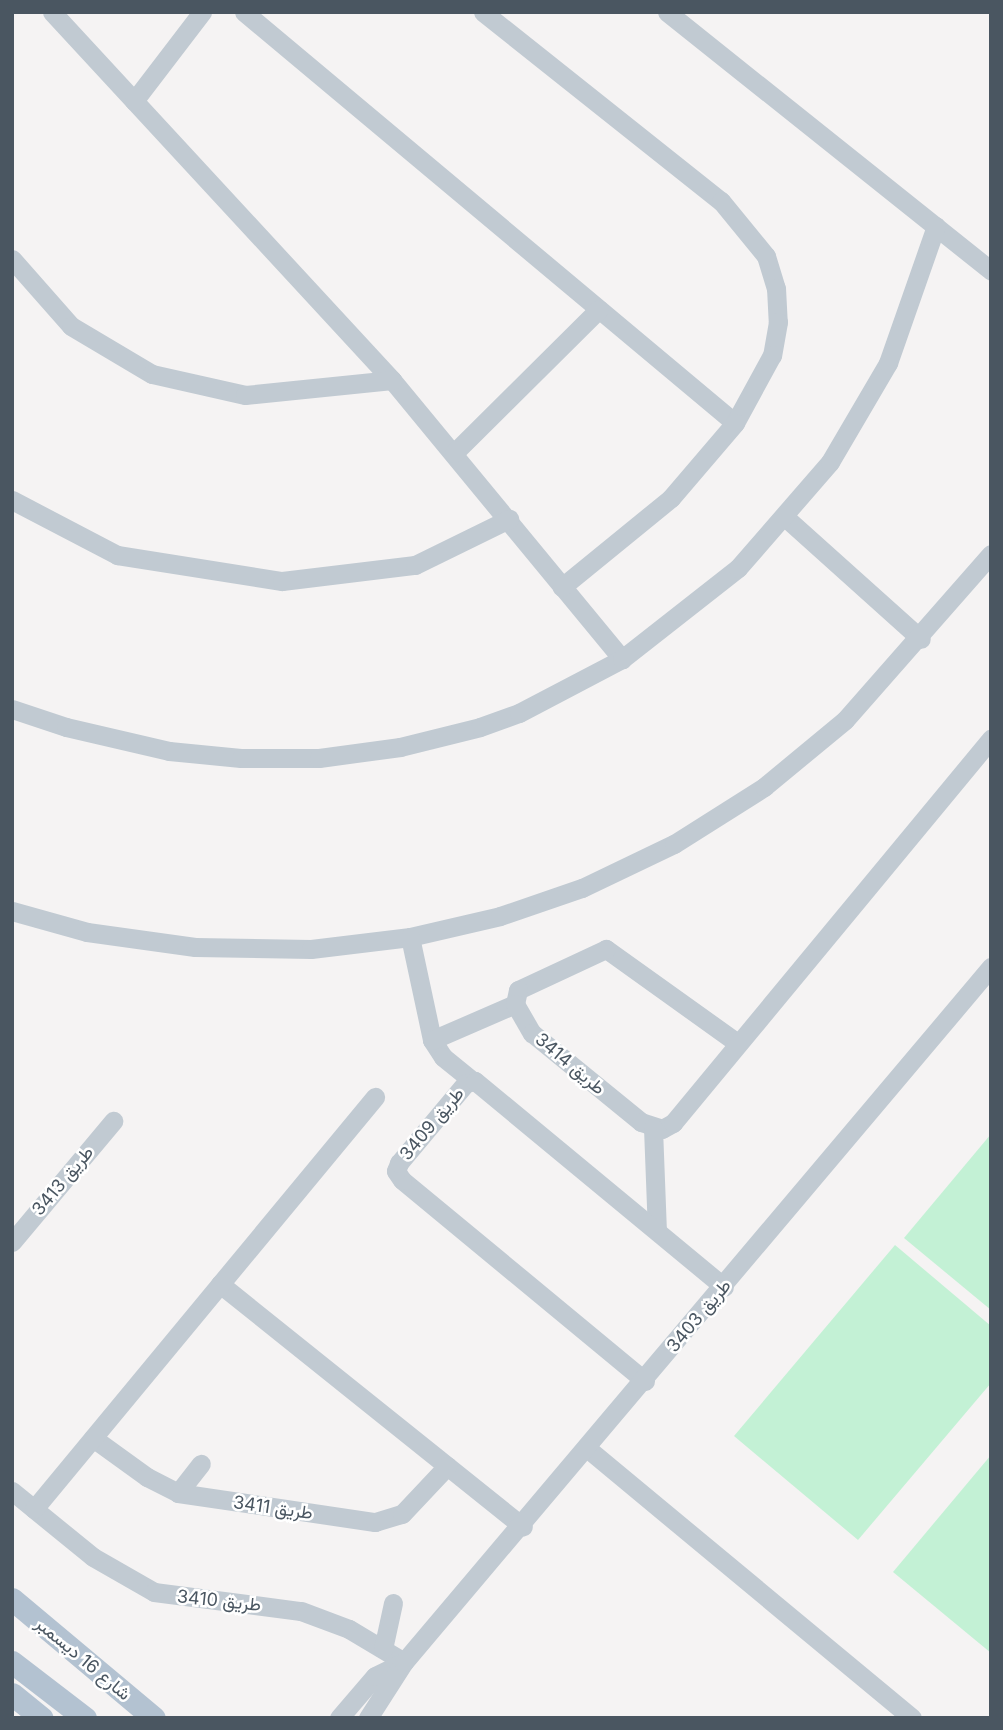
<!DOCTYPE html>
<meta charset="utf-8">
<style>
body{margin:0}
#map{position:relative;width:1003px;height:1730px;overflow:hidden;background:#f5f3f3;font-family:Inter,Vazirmatn,sans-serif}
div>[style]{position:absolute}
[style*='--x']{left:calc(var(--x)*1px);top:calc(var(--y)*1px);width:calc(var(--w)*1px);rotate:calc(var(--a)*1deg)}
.green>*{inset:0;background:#c3f1d5}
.minor>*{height:19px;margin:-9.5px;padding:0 9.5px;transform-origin:9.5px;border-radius:9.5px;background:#c1cad2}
.major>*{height:23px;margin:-11.5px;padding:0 11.5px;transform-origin:11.5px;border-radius:11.5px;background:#b3c2d1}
span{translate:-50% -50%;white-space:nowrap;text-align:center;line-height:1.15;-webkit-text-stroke:5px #fff;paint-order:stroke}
.street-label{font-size:18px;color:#4a5661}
.frame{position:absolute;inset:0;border:14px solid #4a5661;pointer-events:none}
</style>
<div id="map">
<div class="green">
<div style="clip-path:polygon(991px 1134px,991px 1310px,904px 1238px)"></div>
<div style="clip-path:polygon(895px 1245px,991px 1326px,991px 1383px,858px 1540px,734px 1436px)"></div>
<div style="clip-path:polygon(991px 1455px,991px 1653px,893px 1572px)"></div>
</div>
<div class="minor">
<div style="--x:52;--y:12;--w:501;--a:47.26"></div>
<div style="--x:392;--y:380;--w:362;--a:50.5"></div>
<div style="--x:244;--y:12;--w:640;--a:39.93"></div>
<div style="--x:483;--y:12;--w:304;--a:38.5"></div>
<div style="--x:721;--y:201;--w:71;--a:50.7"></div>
<div style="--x:766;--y:256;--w:34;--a:73"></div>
<div style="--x:776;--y:288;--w:34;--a:87"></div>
<div style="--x:778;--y:322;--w:34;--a:100"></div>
<div style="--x:772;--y:355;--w:77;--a:118.6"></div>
<div style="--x:735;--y:423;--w:99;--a:130.5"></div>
<div style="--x:671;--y:498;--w:141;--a:140.8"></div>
<div style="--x:667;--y:12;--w:415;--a:38.6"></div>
<div style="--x:134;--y:101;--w:112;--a:-52.6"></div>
<div style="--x:12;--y:259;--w:89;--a:48.6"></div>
<div style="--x:71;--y:326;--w:94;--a:30.7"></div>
<div style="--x:152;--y:374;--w:95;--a:12.7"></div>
<div style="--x:245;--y:395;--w:148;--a:-5.8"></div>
<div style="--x:454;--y:453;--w:204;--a:-44.8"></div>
<div style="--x:12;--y:500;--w:119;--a:27.6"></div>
<div style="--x:117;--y:555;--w:167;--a:9"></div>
<div style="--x:282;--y:581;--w:134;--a:-6.9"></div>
<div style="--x:415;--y:565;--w:105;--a:-26.1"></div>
<div style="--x:786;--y:518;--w:181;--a:41.9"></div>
<div style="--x:12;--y:709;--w:57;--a:18.4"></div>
<div style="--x:66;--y:727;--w:106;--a:13.1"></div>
<div style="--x:169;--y:751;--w:72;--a:5.6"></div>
<div style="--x:241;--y:758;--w:78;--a:0"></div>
<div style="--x:319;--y:758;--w:82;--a:-7.7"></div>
<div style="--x:400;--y:747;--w:82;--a:-14"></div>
<div style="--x:480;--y:727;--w:41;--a:-19.7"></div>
<div style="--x:519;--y:713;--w:116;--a:-27.7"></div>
<div style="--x:622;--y:659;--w:147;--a:-38.1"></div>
<div style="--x:738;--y:568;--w:140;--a:-49"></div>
<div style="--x:830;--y:462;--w:115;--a:-59.6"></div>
<div style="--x:888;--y:363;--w:145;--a:-70.7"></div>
<div style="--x:12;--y:911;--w:78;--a:15.6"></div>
<div style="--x:87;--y:932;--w:109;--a:7.9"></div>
<div style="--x:195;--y:947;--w:116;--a:1"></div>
<div style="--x:311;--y:949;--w:100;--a:-6.9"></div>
<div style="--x:410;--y:937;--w:92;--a:-13.1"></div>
<div style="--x:500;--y:916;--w:87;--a:-18.9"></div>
<div style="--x:582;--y:888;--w:102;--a:-25.6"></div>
<div style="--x:674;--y:844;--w:107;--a:-32.3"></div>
<div style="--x:764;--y:787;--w:105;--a:-39.6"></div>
<div style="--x:845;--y:720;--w:221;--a:-48.7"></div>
<div style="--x:410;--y:937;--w:105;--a:77.9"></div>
<div style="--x:432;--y:1040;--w:20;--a:57"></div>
<div style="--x:443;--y:1057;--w:36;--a:39"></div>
<div style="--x:432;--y:1040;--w:90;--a:-23.4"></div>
<div style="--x:736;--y:1042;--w:160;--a:-144.4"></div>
<div style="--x:606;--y:949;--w:97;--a:155"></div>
<div style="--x:518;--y:990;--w:14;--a:102"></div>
<div style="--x:515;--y:1004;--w:34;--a:60"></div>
<div style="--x:532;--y:1033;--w:141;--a:39.2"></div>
<div style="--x:641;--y:1122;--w:22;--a:18"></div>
<div style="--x:662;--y:1129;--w:13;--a:-29"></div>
<div style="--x:673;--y:1123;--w:499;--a:-50.4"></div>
<div style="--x:653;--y:1128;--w:102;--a:87.8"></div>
<div style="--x:12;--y:1242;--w:158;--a:-50.1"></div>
<div style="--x:220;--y:1284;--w:388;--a:38.7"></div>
<div style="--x:645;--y:1381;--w:315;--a:-140.4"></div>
<div style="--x:402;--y:1180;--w:11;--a:-124"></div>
<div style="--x:396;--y:1171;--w:9;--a:-69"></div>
<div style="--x:399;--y:1163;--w:104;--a:-50.1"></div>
<div style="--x:466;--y:1083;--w:9;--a:-13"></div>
<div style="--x:475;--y:1081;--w:323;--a:39.6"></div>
<div style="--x:93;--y:1438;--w:67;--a:35.8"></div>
<div style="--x:147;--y:1477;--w:35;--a:27"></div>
<div style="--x:178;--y:1493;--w:199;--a:8.4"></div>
<div style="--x:375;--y:1522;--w:28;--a:-17"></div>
<div style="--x:402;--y:1514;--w:66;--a:-46.8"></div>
<div style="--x:588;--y:1449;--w:421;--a:39.7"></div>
<div style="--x:12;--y:1491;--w:104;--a:39.2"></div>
<div style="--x:93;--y:1557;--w:70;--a:29.8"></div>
<div style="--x:154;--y:1592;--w:148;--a:7.4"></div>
<div style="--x:301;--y:1611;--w:51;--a:20.6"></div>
<div style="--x:349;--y:1629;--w:64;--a:31"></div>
<div style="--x:178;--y:1493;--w:37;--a:-52"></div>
<div style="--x:34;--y:1509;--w:535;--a:-50.39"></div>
<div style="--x:383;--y:1649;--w:47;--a:-77.7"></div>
<div style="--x:339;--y:1718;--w:55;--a:-49.4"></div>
<div style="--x:375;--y:1676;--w:32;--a:-26"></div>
<div style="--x:368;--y:1718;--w:67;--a:-57.3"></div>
<div style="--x:404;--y:1662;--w:910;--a:-49.82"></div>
</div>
<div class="major">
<div style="--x:12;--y:1599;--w:185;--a:40"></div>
<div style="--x:12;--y:1662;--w:92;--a:37.5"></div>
<div style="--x:12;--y:1694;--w:38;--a:39"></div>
</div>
<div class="street-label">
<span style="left:570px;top:1064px;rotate:40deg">طريق 3414</span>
<span style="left:432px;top:1124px;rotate:-50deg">طريق 3409</span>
<span style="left:63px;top:1181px;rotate:-50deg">طريق 3413</span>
<span style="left:699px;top:1316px;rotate:-50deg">طريق 3403</span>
<span style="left:273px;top:1508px;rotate:8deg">طريق 3411</span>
<span style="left:219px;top:1601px;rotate:6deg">طريق 3410</span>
<span style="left:83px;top:1659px;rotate:40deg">شارع 16 ديسمبر</span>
</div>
<div class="frame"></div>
</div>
